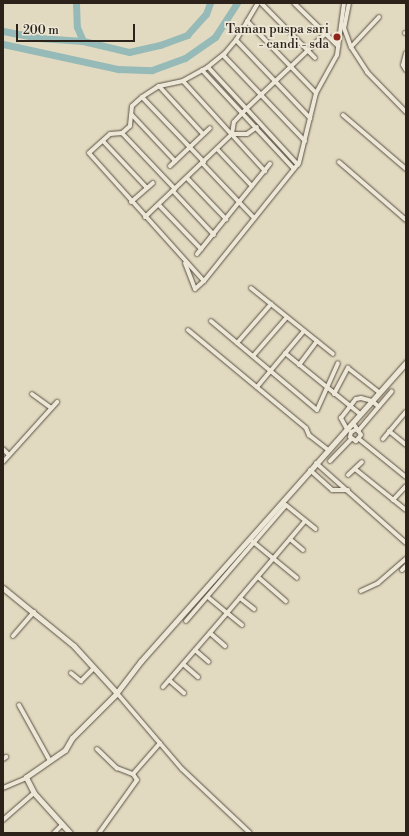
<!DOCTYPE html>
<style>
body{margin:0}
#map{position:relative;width:409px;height:836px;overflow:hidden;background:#e2dac0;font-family:"Libre Bodoni",serif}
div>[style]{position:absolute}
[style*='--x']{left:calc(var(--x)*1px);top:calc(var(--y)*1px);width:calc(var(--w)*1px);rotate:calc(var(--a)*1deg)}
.river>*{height:7px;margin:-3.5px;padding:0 3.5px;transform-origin:3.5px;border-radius:3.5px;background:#95bab7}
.roads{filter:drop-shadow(0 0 1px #5a5044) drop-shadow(0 0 1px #5a5044)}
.minor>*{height:4px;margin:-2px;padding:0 2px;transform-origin:2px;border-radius:2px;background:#ece7d6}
.tertiary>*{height:5px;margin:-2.5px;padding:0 2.5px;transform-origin:2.5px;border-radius:2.5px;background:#ece7d6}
.dots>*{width:11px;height:11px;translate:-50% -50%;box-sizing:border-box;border:2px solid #ece7d6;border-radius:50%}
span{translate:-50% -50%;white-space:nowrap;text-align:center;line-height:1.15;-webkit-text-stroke:3.5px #ece7d6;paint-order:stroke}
.poi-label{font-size:13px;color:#2c221a}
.right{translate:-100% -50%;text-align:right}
.frame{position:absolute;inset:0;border:4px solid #2c221a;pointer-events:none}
.scale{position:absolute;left:16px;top:24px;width:119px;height:18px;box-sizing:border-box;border:2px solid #2c221a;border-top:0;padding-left:5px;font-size:12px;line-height:14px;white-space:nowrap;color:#2c221a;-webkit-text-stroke:3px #ece7d6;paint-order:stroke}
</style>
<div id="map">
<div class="river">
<div style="--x:76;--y:3;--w:24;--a:88"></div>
<div style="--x:77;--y:27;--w:15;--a:67"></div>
<div style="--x:3;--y:31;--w:37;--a:11"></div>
<div style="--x:39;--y:38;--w:44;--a:3.9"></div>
<div style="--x:83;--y:41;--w:47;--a:13.4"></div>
<div style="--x:129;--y:52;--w:32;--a:-13"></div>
<div style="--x:160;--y:45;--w:29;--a:-20"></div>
<div style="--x:187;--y:35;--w:28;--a:-48"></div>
<div style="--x:206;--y:14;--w:12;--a:-70"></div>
<div style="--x:3;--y:44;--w:118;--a:12.3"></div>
<div style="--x:118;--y:69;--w:34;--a:2"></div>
<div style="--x:152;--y:70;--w:35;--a:-20"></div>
<div style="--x:185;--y:58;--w:37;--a:-35"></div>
<div style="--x:215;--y:37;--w:40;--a:-57.1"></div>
</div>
<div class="roads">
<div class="minor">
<div style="--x:258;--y:3;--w:43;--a:120.7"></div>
<div style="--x:236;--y:40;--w:17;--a:130"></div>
<div style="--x:225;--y:53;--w:22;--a:141"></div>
<div style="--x:208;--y:67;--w:29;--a:151"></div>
<div style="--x:183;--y:81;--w:25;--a:168"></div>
<div style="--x:159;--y:86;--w:20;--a:147"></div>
<div style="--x:142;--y:97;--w:13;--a:138"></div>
<div style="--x:132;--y:106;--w:20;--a:96"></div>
<div style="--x:130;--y:126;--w:11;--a:139"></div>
<div style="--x:122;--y:133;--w:12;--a:175"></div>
<div style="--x:110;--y:134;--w:28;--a:138"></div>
<div style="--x:89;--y:153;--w:172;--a:48.1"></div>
<div style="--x:204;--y:281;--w:151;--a:-51.2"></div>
<div style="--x:299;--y:163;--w:72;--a:-76.3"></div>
<div style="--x:316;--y:93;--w:43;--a:-61.1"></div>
<div style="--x:337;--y:55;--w:52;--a:-82.3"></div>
<div style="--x:261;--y:3;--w:77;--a:45.5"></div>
<div style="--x:294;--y:3;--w:62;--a:44.3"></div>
<div style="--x:349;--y:3;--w:25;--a:101"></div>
<div style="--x:344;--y:28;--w:20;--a:70"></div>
<div style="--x:351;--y:47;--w:30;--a:57"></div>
<div style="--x:367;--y:72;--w:56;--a:45.7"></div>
<div style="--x:247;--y:21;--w:100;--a:46.2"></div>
<div style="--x:405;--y:33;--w:1;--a:0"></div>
<div style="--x:236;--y:40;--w:108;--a:46.5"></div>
<div style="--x:351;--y:47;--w:41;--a:-47"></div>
<div style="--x:406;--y:53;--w:12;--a:104"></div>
<div style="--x:403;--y:65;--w:6;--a:59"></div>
<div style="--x:223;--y:55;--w:119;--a:46.4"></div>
<div style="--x:208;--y:67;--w:133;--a:47.4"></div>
<div style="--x:202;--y:70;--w:135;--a:47.1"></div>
<div style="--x:183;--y:81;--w:122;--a:47.7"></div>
<div style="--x:159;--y:86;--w:65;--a:47.5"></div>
<div style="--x:142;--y:97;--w:90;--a:46.4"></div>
<div style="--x:132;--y:115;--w:63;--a:46.9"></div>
<div style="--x:343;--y:115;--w:83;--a:40.6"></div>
<div style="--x:122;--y:133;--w:77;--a:46.6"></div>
<div style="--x:232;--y:134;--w:15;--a:0"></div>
<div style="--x:247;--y:134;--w:12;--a:-35"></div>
<div style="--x:103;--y:141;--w:63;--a:46.9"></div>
<div style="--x:217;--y:149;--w:51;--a:46.6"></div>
<div style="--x:339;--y:162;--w:89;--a:40.9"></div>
<div style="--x:202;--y:163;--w:76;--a:46.6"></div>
<div style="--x:170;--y:166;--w:55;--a:-43.5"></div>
<div style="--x:187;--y:178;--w:57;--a:46.4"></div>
<div style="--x:173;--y:191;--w:60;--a:47"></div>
<div style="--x:131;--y:202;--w:29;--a:-41"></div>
<div style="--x:159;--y:205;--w:61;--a:46.3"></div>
<div style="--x:145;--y:217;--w:120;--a:-43.7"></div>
<div style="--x:232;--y:134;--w:12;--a:-81"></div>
<div style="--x:234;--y:122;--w:18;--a:-47"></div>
<div style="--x:246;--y:109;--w:109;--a:-43.5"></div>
<div style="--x:197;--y:254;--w:116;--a:-51"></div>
<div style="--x:185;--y:263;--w:28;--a:69"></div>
<div style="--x:195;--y:289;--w:12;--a:-42"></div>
<div style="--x:251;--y:288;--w:105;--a:38.8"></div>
<div style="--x:211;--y:321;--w:138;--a:40"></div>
<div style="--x:317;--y:410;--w:51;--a:-65.9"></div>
<div style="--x:188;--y:330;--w:153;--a:39.7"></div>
<div style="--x:306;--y:428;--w:8;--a:67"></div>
<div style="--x:309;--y:435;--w:24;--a:38"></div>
<div style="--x:237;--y:343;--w:52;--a:-48.9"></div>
<div style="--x:285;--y:353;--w:97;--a:39.1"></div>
<div style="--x:254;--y:355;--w:50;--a:-49"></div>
<div style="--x:299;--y:365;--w:30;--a:-53"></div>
<div style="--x:257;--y:387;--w:73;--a:-50"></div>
<div style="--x:32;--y:394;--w:24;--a:36"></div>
<div style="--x:334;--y:394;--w:30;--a:-62"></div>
<div style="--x:348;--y:368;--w:39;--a:38"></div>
<div style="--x:353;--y:423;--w:14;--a:56"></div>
<div style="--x:361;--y:435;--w:8;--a:130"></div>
<div style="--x:356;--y:441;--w:7;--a:-146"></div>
<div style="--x:350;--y:437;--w:5;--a:-79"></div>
<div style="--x:351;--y:432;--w:4;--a:-27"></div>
<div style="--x:347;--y:429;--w:13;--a:-119"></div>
<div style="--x:341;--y:418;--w:24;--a:-52"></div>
<div style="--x:356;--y:399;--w:5;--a:-11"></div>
<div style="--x:361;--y:398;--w:11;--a:15"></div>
<div style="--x:372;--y:401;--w:8;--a:40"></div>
<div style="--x:358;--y:431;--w:52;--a:-49.6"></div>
<div style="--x:389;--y:431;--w:22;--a:39"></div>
<div style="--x:359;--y:439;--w:60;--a:39"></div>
<div style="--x:383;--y:439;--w:35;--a:-50"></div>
<div style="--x:3;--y:449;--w:8;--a:45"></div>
<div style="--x:330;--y:461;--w:30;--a:-46"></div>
<div style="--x:3;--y:462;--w:81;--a:-48"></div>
<div style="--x:316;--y:463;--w:120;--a:41.6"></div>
<div style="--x:355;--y:469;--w:65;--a:38.8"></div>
<div style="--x:310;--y:470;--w:30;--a:42"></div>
<div style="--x:332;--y:490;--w:16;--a:0"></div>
<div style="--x:348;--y:475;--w:19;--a:-43"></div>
<div style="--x:393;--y:500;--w:19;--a:-47"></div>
<div style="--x:290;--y:539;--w:17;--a:40"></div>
<div style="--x:252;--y:541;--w:58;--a:39.4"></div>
<div style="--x:402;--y:570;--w:6;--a:-45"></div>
<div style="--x:258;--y:577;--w:37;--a:41"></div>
<div style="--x:361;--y:591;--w:19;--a:-25"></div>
<div style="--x:378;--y:583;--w:37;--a:-41"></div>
<div style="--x:240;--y:598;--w:18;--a:38"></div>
<div style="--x:186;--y:621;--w:153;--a:-49.2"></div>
<div style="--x:286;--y:505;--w:38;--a:39"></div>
<div style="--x:242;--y:625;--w:19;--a:-141"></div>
<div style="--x:227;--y:613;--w:121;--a:-49.7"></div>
<div style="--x:210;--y:633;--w:20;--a:41"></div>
<div style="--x:13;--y:636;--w:32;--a:-49"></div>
<div style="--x:195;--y:650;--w:18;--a:41"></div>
<div style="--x:183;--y:664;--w:20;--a:41"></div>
<div style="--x:71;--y:673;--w:13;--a:39"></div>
<div style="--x:81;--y:681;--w:18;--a:-45"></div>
<div style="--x:169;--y:680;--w:20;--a:41"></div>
<div style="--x:163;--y:687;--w:98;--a:-49.1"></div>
<div style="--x:227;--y:613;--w:25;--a:-140"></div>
<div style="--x:116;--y:692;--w:101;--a:49.4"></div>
<div style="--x:182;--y:769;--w:93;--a:43.3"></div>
<div style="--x:19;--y:705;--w:64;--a:61"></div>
<div style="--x:97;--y:749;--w:28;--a:44"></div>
<div style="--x:117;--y:768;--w:17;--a:21"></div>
<div style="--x:133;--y:774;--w:7;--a:56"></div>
<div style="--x:137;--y:780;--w:65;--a:125.6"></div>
<div style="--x:3;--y:759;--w:4;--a:-34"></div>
<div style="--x:133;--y:774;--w:41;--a:-48.9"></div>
<div style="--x:3;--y:788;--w:25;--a:-23"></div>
<div style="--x:3;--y:820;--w:41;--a:-41.1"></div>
<div style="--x:54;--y:833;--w:10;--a:-45"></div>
</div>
<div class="tertiary">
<div style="--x:3;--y:588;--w:92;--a:39.2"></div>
<div style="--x:74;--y:646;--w:62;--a:47.6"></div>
<div style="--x:70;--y:833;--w:54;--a:-132"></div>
<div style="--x:34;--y:793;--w:18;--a:-117"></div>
<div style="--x:26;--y:777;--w:47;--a:-34.7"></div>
<div style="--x:65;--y:750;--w:14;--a:-60"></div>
<div style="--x:72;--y:738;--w:61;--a:-45"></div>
<div style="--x:115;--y:695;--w:43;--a:-52.6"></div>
<div style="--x:141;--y:661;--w:400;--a:-48.4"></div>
</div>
</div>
<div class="dots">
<div style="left:337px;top:37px;background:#8f2418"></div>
</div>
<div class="poi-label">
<span class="right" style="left:329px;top:37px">Taman puspa sari<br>- candi - sda</span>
</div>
<div class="frame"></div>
<div class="scale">200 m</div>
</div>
